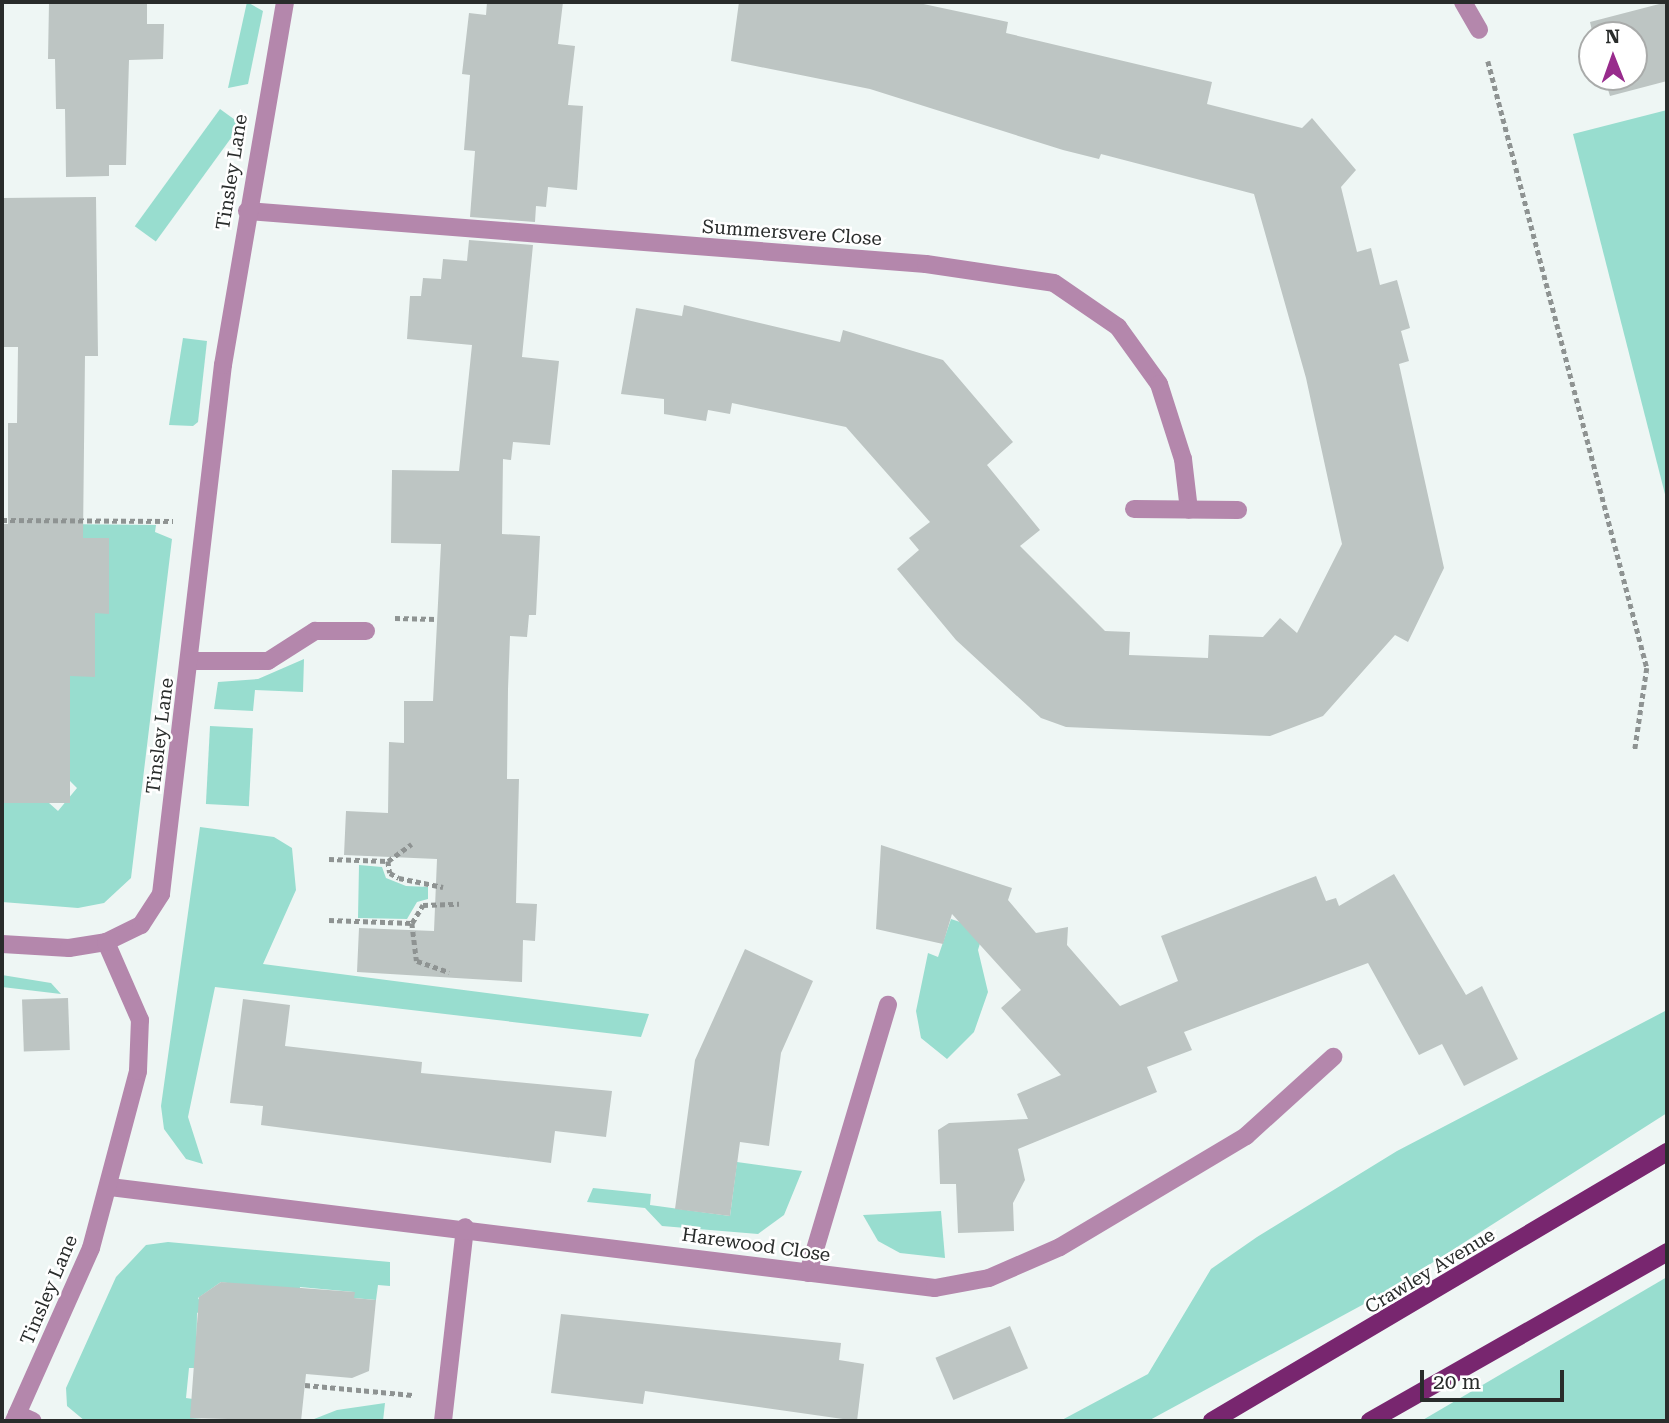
<!DOCTYPE html>
<style>
body{margin:0}
#map{position:relative;width:1669px;height:1423px;overflow:hidden;background:#eef6f4;font-family:"Roboto Serif",serif}
div>[style]{position:absolute}
[style*='--x']{left:calc(var(--x)*1px);top:calc(var(--y)*1px);width:calc(var(--w)*1px);rotate:calc(var(--a)*1deg)}
.green>*{inset:0;background:#98ddcf;transform-origin:0 0}
.building>*{inset:0;background:#bdc5c3;transform-origin:0 0}
.path>*{height:4.5px;margin-top:-2.25px;transform-origin:0;background:repeating-linear-gradient(90deg,#8e9392 0 5px,transparent 0 8.5px)}
.service>*{height:18px;margin:-9px;padding:0 9px;transform-origin:9px;border-radius:9px;background:#b487ac}
.minor>*{height:18px;margin:-9px;padding:0 9px;transform-origin:9px;border-radius:9px;background:#b487ac}
.primary>*{height:18px;margin:-9px;padding:0 9px;transform-origin:9px;border-radius:9px;background:#78266f}
span{translate:-50% -50%;white-space:nowrap;text-align:center;line-height:1.15;-webkit-text-stroke:5px #fff;paint-order:stroke}
.street-label{font-size:19px;color:#292c2b}
.frame{position:absolute;inset:0;border:4px solid #292c2b;pointer-events:none}
.north{position:absolute;left:1578px;top:21px;width:70px;height:70px;box-sizing:border-box;background:#fff;border:2px solid #a9abaa;border-radius:50%;rotate:359deg;font-size:19px;font-weight:700;line-height:28px;text-align:center;color:#292c2b}
.north::after{content:'';display:block;margin:auto;width:24px;height:32px;background:#982b8c;clip-path:polygon(50% 0,100% 100%,50% 72%,0 100%)}
.scale{position:absolute;left:1420px;top:1370px;width:144px;height:32px;box-sizing:border-box;border:4px solid #292c2b;border-top:0;padding-left:9px;font-size:21px;line-height:24px;white-space:nowrap;color:#292c2b;-webkit-text-stroke:5px #fff;paint-order:stroke}
</style>
<div id="map">
<div class="green">
<div style="clip-path:polygon(247px 2px,263px 11px,248px 84px,228px 88px)"></div>
<div style="left:220px;top:109px;width:26px;height:145px;rotate:36deg"></div>
<div style="clip-path:polygon(1667px 110px,1667px 502px,1573px 134px)"></div>
<div style="clip-path:polygon(183px 338px,207px 341px,198px 422px,193px 426px,169px 425px)"></div>
<div style="clip-path:polygon(59px 524px,156px 525px,155px 532px,172px 539px,131px 878px,104px 903px,78px 908px,2px 902px,2px 803px,49px 803px,58px 811px,77px 788px,70px 781px,70px 676px,95px 676px,95px 613px,109px 613px,109px 538px,59px 538px)"></div>
<div style="clip-path:polygon(304px 659px,303px 692px,255px 690px,253px 711px,214px 709px,218px 682px,258px 679px)"></div>
<div style="left:210px;top:726px;width:43px;height:78px;rotate:3deg"></div>
<div style="clip-path:polygon(200px 827px,274px 837px,292px 848px,296px 890px,263px 964px,649px 1014px,641px 1037px,215px 987px,188px 1117px,203px 1164px,186px 1159px,164px 1129px,161px 1106px)"></div>
<div style="clip-path:polygon(359px 865px,382px 867px,386px 878px,406px 886px,428px 887px,428px 899px,417px 902px,407px 919px,358px 918px)"></div>
<div style="clip-path:polygon(951px 919px,984px 930px,978px 950px,988px 992px,974px 1032px,947px 1059px,921px 1038px,916px 1011px,928px 953px,938px 957px)"></div>
<div style="clip-path:polygon(2px 975px,51px 983px,61px 994px,2px 987px)"></div>
<div style="clip-path:polygon(1667px 1010px,1667px 1113px,1388px 1291px,1148px 1421px,1060px 1421px,1148px 1374px,1211px 1269px,1257px 1237px,1397px 1151px)"></div>
<div style="clip-path:polygon(737px 1162px,802px 1171px,784px 1215px,758px 1234px,662px 1226px,645px 1208px,587px 1202px,593px 1188px,651px 1194px,650px 1205px,730px 1216px)"></div>
<div style="clip-path:polygon(941px 1211px,945px 1258px,900px 1253px,878px 1241px,863px 1215px)"></div>
<div style="clip-path:polygon(168px 1242px,390px 1262px,390px 1286px,378px 1285px,376px 1300px,354px 1298px,354px 1292px,300px 1287px,299px 1295px,221px 1282px,198px 1298px,205px 1309px,197px 1313px,196px 1368px,189px 1368px,186px 1398px,193px 1399px,191px 1418px,224px 1421px,85px 1421px,67px 1406px,66px 1388px,116px 1277px,146px 1245px)"></div>
<div style="clip-path:polygon(1667px 1277px,1667px 1421px,1421px 1421px)"></div>
<div style="clip-path:polygon(385px 1403px,383px 1421px,309px 1421px,337px 1410px)"></div>
</div>
<div class="building">
<div style="clip-path:polygon(49px 2px,147px 2px,147px 24px,164px 24px,163px 59px,129px 60px,126px 165px,109px 165px,109px 176px,66px 177px,65px 109px,56px 109px,55px 59px,48px 59px)"></div>
<div style="clip-path:polygon(487px 2px,563px 2px,558px 44px,575px 46px,568px 105px,583px 106px,577px 190px,548px 187px,546px 207px,536px 206px,535px 222px,470px 217px,475px 151px,464px 150px,470px 75px,462px 74px,469px 13px,486px 15px)"></div>
<div style="clip-path:polygon(739px 2px,914px 2px,1008px 22px,1006px 33px,1212px 82px,1207px 104px,1302px 128px,1312px 118px,1356px 170px,1341px 187px,1357px 252px,1371px 248px,1380px 285px,1397px 280px,1410px 328px,1401px 331px,1409px 361px,1399px 364px,1444px 568px,1408px 642px,1395px 635px,1323px 716px,1270px 736px,1066px 727px,1041px 718px,956px 640px,897px 569px,919px 550px,909px 538px,930px 522px,846px 427px,732px 403px,730px 414px,708px 410px,706px 421px,664px 414px,664px 399px,621px 394px,636px 308px,682px 316px,684px 305px,840px 342px,843px 330px,943px 360px,1013px 442px,987px 465px,1040px 530px,1020px 546px,1105px 631px,1130px 632px,1129px 655px,1208px 658px,1209px 635px,1263px 637px,1280px 618px,1297px 633px,1342px 544px,1306px 378px,1254px 194px,1101px 154px,1099px 159px,1063px 150px,870px 89px,731px 61px)"></div>
<div style="clip-path:polygon(1667px 2px,1667px 81px,1610px 96px,1604px 77px,1634px 77px,1634px 35px,1593px 35px,1590px 22px)"></div>
<div style="clip-path:polygon(96px 197px,98px 356px,85px 356px,83px 538px,109px 538px,109px 614px,95px 613px,95px 677px,70px 676px,70px 803px,2px 803px,2px 524px,8px 524px,8px 423px,17px 423px,18px 347px,2px 347px,2px 198px)"></div>
<div style="clip-path:polygon(469px 240px,533px 245px,522px 357px,559px 361px,550px 445px,513px 442px,511px 460px,503px 459px,502px 534px,540px 536px,536px 615px,529px 615px,527px 637px,510px 636px,508px 689px,507px 779px,519px 779px,516px 903px,537px 904px,535px 941px,523px 940px,522px 982px,357px 972px,359px 928px,434px 931px,437px 859px,344px 855px,346px 811px,388px 813px,389px 742px,404px 743px,404px 701px,433px 701px,441px 544px,391px 543px,392px 470px,459px 471px,472px 345px,407px 339px,410px 296px,421px 296px,423px 278px,441px 279px,443px 259px,467px 261px)"></div>
<div style="clip-path:polygon(881px 845px,1012px 888px,1008px 900px,1036px 933px,1068px 927px,1067px 945px,1120px 1006px,1178px 981px,1161px 936px,1316px 876px,1326px 901px,1336px 898px,1339px 906px,1394px 874px,1466px 995px,1482px 986px,1518px 1059px,1464px 1086px,1442px 1044px,1419px 1055px,1368px 963px,1184px 1032px,1192px 1050px,1147px 1067px,1157px 1092px,1018px 1149px,1025px 1180px,1013px 1203px,1014px 1231px,958px 1233px,956px 1184px,940px 1184px,938px 1130px,949px 1123px,1028px 1119px,1017px 1094px,1061px 1075px,1001px 1008px,1021px 990px,952px 914px,943px 944px,876px 929px)"></div>
<div style="clip-path:polygon(745px 949px,813px 981px,781px 1053px,769px 1146px,740px 1142px,730px 1216px,675px 1209px,695px 1060px)"></div>
<div style="left:68px;top:998px;width:52px;height:46px;rotate:88deg"></div>
<div style="clip-path:polygon(243px 999px,290px 1005px,285px 1046px,422px 1062px,421px 1073px,612px 1091px,606px 1137px,555px 1131px,551px 1163px,261px 1125px,263px 1106px,230px 1103px)"></div>
<div style="clip-path:polygon(221px 1282px,355px 1292px,354px 1298px,376px 1300px,369px 1371px,352px 1378px,306px 1374px,301px 1421px,190px 1418px,199px 1297px)"></div>
<div style="clip-path:polygon(561px 1314px,841px 1343px,839px 1360px,864px 1364px,857px 1421px,645px 1391px,643px 1404px,551px 1393px)"></div>
<div style="left:1010px;top:1326px;width:46px;height:81px;rotate:67deg"></div>
</div>
<div class="path">
<div style="--x:1488;--y:61;--w:627;--a:75.32"></div>
<div style="--x:1647;--y:668;--w:82;--a:98.4"></div>
<div style="--x:2;--y:520;--w:171;--a:0.3"></div>
<div style="--x:395;--y:618;--w:42;--a:1.4"></div>
<div style="--x:329;--y:859;--w:59;--a:1.9"></div>
<div style="--x:388;--y:861;--w:12;--a:81"></div>
<div style="--x:390;--y:873;--w:10;--a:29"></div>
<div style="--x:399;--y:878;--w:45;--a:11.6"></div>
<div style="--x:388;--y:861;--w:29;--a:-36"></div>
<div style="--x:329;--y:920;--w:83;--a:2.1"></div>
<div style="--x:412;--y:923;--w:21;--a:-59"></div>
<div style="--x:423;--y:905;--w:36;--a:-2"></div>
<div style="--x:412;--y:923;--w:38;--a:83"></div>
<div style="--x:417;--y:961;--w:34;--a:19"></div>
<div style="--x:305;--y:1385;--w:108;--a:5.3"></div>
</div>
<div class="service">
<div style="--x:1463;--y:2;--w:32;--a:60"></div>
<div style="--x:190;--y:661;--w:78;--a:0"></div>
<div style="--x:268;--y:661;--w:56;--a:-32.6"></div>
<div style="--x:315;--y:631;--w:51;--a:0"></div>
<div style="--x:17;--y:1414;--w:17;--a:24"></div>
<div style="--x:443;--y:1421;--w:195;--a:-83.5"></div>
</div>
<div class="minor">
<div style="--x:247;--y:211;--w:681;--a:4.46"></div>
<div style="--x:926;--y:264;--w:129;--a:8.4"></div>
<div style="--x:1054;--y:283;--w:78;--a:34.5"></div>
<div style="--x:1118;--y:327;--w:70;--a:54.3"></div>
<div style="--x:1159;--y:384;--w:79;--a:72.3"></div>
<div style="--x:1183;--y:459;--w:51;--a:83.3"></div>
<div style="--x:1134;--y:509;--w:104;--a:0.6"></div>
<div style="--x:2;--y:944;--w:67;--a:3.4"></div>
<div style="--x:69;--y:948;--w:37;--a:-9"></div>
<div style="--x:110;--y:1187;--w:831;--a:6.98"></div>
<div style="--x:935;--y:1288;--w:55;--a:-10.5"></div>
<div style="--x:989;--y:1278;--w:77;--a:-23.6"></div>
<div style="--x:1060;--y:1247;--w:217;--a:-30.8"></div>
<div style="--x:1246;--y:1136;--w:118;--a:-42.2"></div>
<div style="--x:808;--y:1273;--w:280;--a:-73.4"></div>
<div style="--x:14;--y:1421;--w:189;--a:-66"></div>
<div style="--x:91;--y:1248;--w:183;--a:-75.1"></div>
<div style="--x:138;--y:1071;--w:51;--a:-87.8"></div>
<div style="--x:140;--y:1020;--w:85;--a:-113.6"></div>
<div style="--x:106;--y:942;--w:39;--a:-26"></div>
<div style="--x:141;--y:925;--w:37;--a:-57"></div>
<div style="--x:161;--y:894;--w:533;--a:-83.32"></div>
<div style="--x:223;--y:365;--w:368;--a:-80.3"></div>
</div>
<div class="primary">
<div style="--x:1212;--y:1421;--w:529;--a:-30.59"></div>
<div style="--x:1370;--y:1421;--w:342;--a:-29.6"></div>
</div>
<div class="street-label">
<span style="left:232px;top:172px;rotate:-81deg">Tinsley Lane</span>
<span style="left:792px;top:233px;rotate:4deg">Summersvere Close</span>
<span style="left:160px;top:736px;rotate:-83deg">Tinsley Lane</span>
<span style="left:756px;top:1245px;rotate:8deg">Harewood Close</span>
<span style="left:1430px;top:1271px;rotate:-31deg">Crawley Avenue</span>
<span style="left:49px;top:1290px;rotate:-67deg">Tinsley Lane</span>
</div>
<div class="frame"></div>
<div class="north">N</div>
<div class="scale">20 m</div>
</div>
